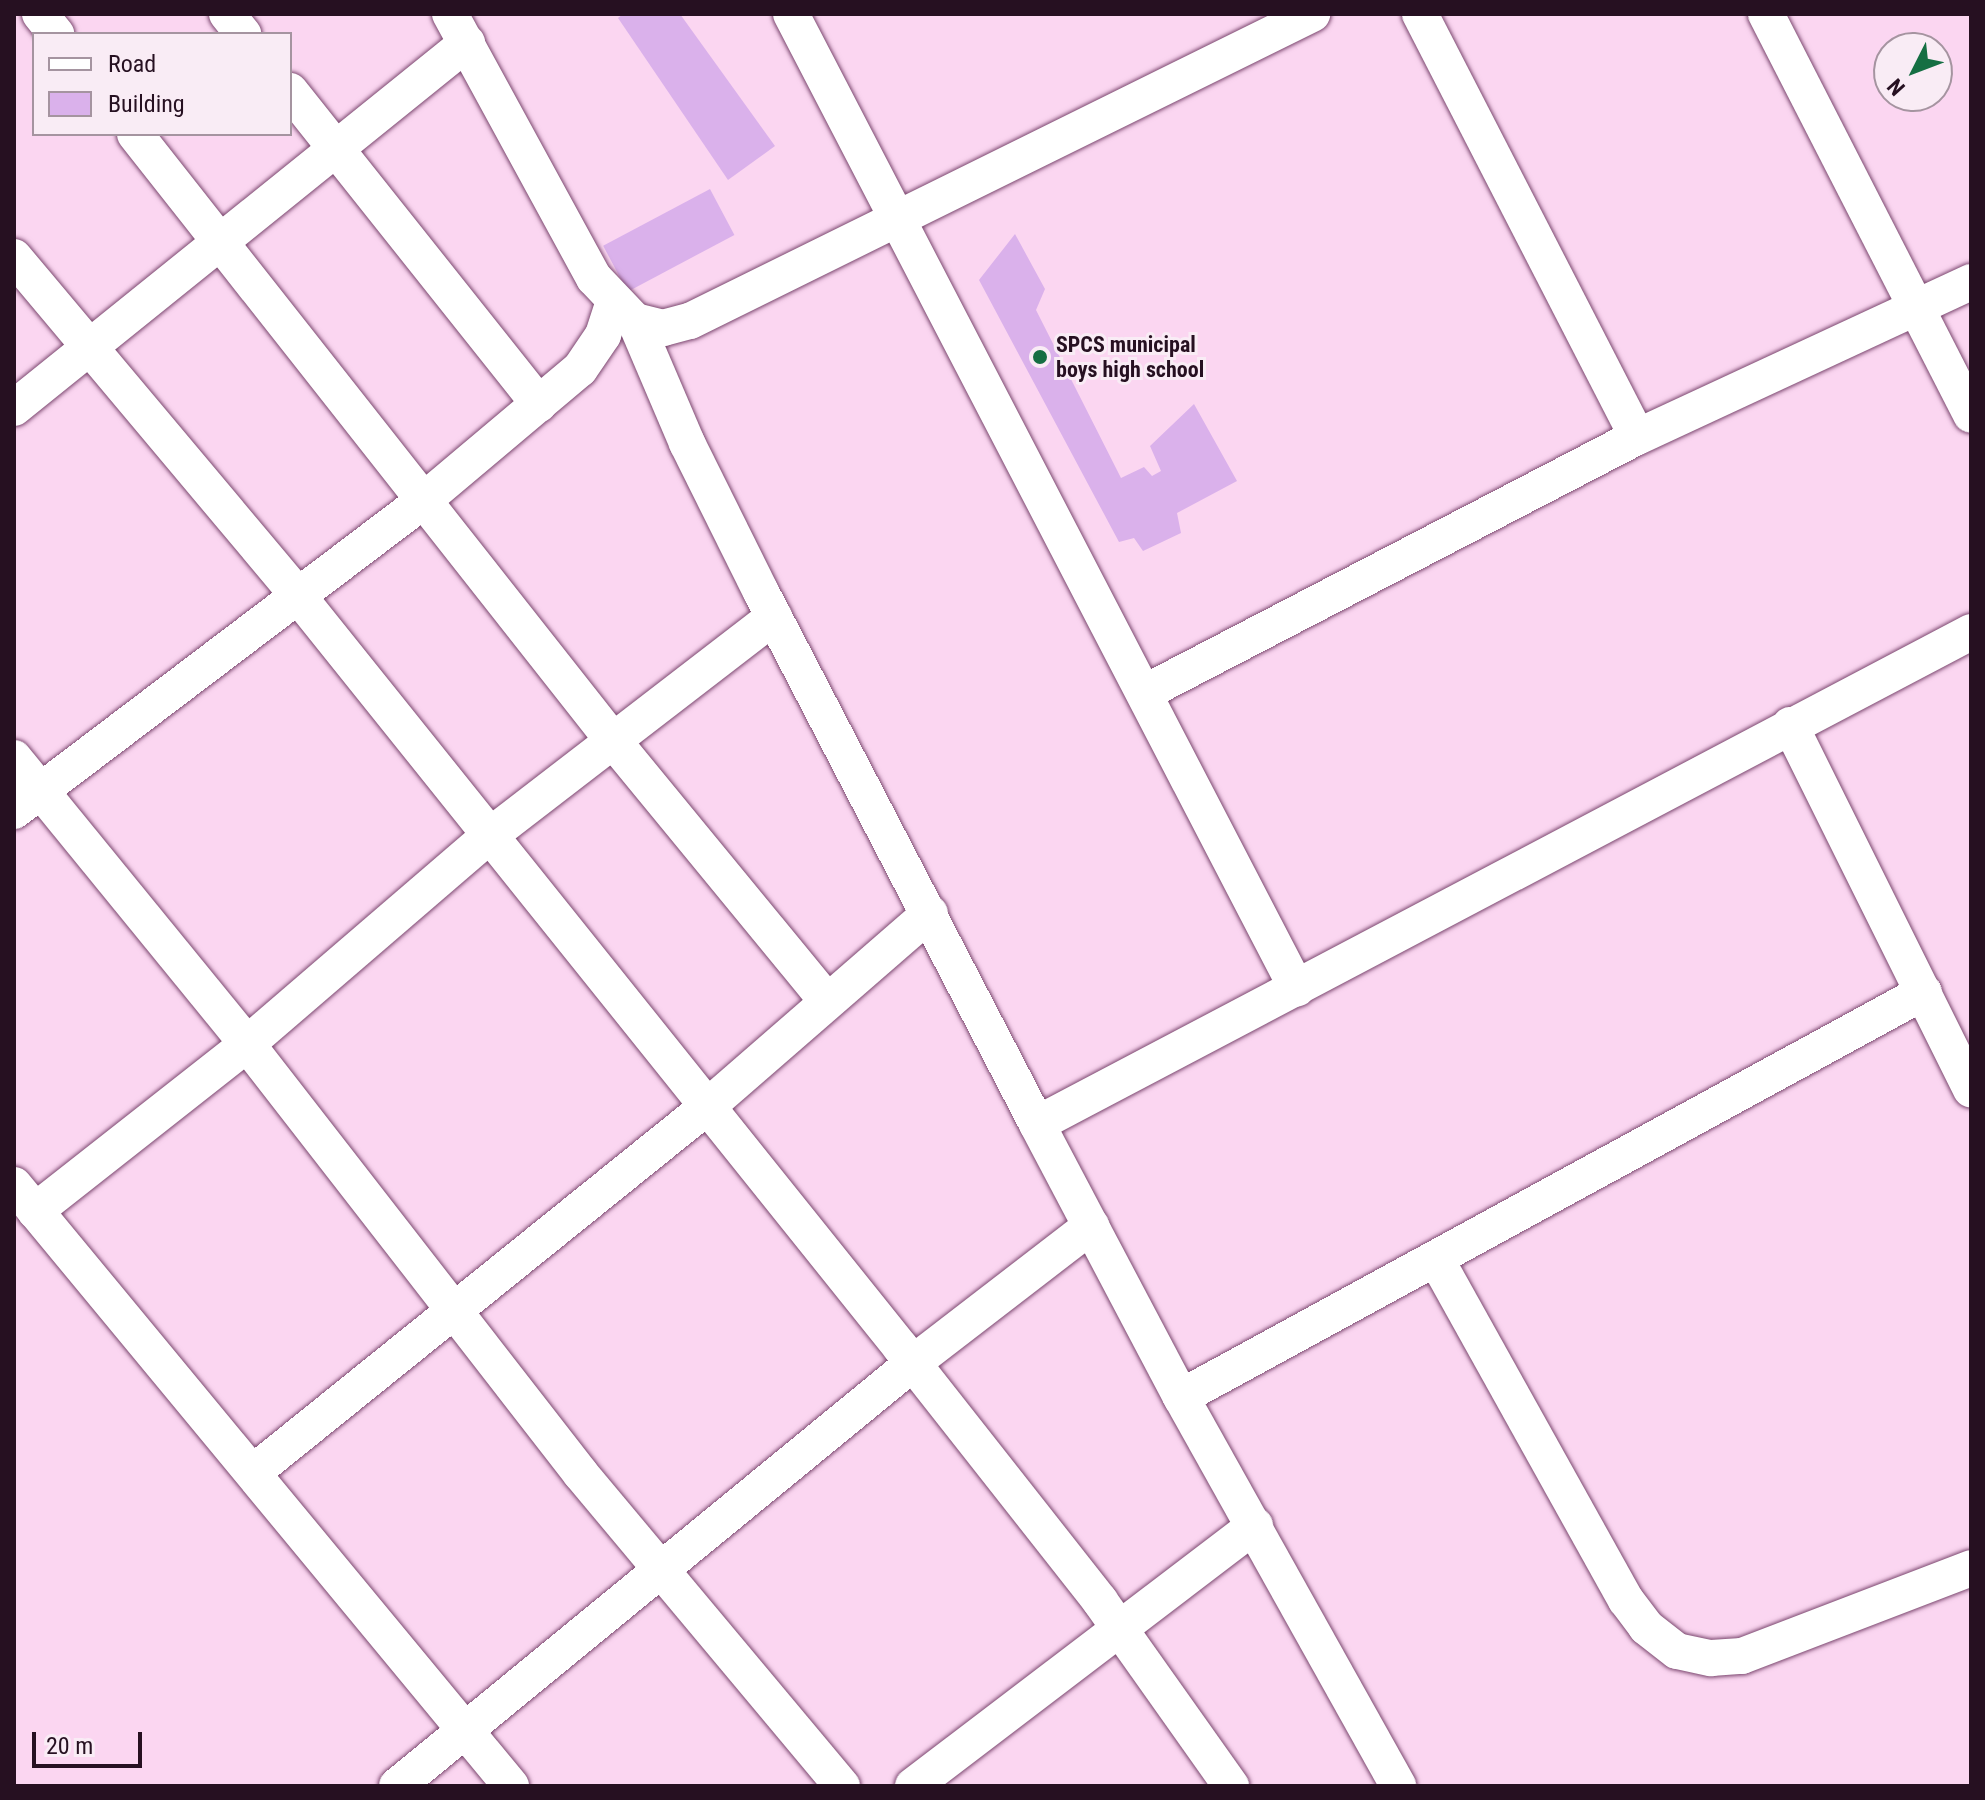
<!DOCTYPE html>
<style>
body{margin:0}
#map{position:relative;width:1985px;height:1800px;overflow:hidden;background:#fbd6f1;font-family:"Roboto Condensed",sans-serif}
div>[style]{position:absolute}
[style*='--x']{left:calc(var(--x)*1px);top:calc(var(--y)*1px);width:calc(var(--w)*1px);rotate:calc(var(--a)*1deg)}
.building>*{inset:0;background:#dab1eb;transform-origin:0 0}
.roads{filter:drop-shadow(0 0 2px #7b476f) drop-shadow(0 0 2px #7b476f)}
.minor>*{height:36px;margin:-18px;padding:0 18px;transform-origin:18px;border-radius:18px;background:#fff}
.dots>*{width:22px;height:22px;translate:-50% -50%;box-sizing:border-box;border:4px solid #f9ecf5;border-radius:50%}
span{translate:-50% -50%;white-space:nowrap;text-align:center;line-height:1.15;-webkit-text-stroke:6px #f9ecf5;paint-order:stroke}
.poi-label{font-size:22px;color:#261021;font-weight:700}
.left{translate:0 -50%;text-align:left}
.frame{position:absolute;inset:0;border:16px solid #261021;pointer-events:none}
.legend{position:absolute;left:32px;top:32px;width:260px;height:104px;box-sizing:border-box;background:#f9ecf5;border:2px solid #a594a0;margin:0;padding:10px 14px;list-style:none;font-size:24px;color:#261021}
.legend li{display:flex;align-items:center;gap:16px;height:40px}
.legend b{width:40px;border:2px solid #a594a0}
.north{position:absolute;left:1873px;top:32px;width:80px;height:80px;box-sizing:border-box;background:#f9ecf5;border:2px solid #a594a0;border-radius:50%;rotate:228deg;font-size:22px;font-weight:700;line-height:32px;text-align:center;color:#261021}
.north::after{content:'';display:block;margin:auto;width:28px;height:36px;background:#156f43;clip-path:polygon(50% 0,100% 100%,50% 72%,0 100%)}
.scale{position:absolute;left:32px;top:1732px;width:110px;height:36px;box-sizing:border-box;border:4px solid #261021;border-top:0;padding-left:10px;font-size:24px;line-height:28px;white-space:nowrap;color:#261021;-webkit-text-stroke:6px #f9ecf5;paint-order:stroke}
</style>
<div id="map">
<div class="building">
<div style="clip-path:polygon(623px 14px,680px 14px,775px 146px,728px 180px,618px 18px)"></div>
<div style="left:710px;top:189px;width:52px;height:121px;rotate:62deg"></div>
<div style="clip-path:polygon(1015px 234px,1045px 289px,1036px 310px,1121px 478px,1144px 467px,1152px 476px,1161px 471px,1150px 446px,1194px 404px,1237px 481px,1177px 513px,1181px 533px,1143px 551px,1134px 538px,1119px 542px,979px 280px)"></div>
</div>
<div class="roads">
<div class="minor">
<div style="--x:40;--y:14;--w:26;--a:51"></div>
<div style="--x:227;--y:14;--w:26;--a:51"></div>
<div style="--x:450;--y:14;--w:301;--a:61.4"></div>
<div style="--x:594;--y:278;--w:59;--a:46.4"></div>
<div style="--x:635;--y:321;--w:29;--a:14"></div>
<div style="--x:663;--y:328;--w:28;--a:-15"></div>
<div style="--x:690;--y:321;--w:694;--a:-26.27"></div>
<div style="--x:791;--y:14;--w:1098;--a:62.57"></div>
<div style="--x:1420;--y:14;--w:475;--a:62.8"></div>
<div style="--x:1766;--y:14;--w:450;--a:62.9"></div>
<div style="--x:290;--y:91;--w:400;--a:51.5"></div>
<div style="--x:135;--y:134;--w:769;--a:51.76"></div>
<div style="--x:611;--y:738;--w:340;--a:50.6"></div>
<div style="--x:14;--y:257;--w:444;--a:50"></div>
<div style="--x:299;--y:597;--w:962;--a:51.28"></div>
<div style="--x:901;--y:1348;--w:322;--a:51.8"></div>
<div style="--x:1100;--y:1601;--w:227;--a:54.7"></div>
<div style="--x:635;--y:321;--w:133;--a:66.9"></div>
<div style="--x:687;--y:443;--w:166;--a:63.6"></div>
<div style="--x:761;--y:592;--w:599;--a:62.58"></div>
<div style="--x:1037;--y:1124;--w:309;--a:62.2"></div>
<div style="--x:1181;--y:1397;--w:445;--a:60.8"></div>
<div style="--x:14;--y:408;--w:582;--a:-38.86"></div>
<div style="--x:1146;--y:692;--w:553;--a:-27.45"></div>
<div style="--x:1637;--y:437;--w:368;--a:-24.9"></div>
<div style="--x:1790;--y:725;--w:407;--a:63.6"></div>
<div style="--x:14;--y:758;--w:369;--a:50.8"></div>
<div style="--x:247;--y:1044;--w:544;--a:52.16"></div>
<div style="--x:581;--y:1474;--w:407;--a:50.1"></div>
<div style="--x:14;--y:811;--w:513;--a:-37.16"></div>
<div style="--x:423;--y:501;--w:205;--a:-40.1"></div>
<div style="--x:580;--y:369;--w:41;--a:-55.9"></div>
<div style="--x:603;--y:335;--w:33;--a:-72"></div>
<div style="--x:1037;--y:1124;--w:1056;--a:-27.78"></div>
<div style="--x:14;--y:1185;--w:780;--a:50.41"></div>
<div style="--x:35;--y:1211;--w:270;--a:-38.2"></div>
<div style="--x:247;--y:1044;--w:318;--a:-40.7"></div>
<div style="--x:488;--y:837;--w:361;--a:-37.6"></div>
<div style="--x:1436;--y:1259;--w:390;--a:60.9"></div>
<div style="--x:1626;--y:1600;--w:34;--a:53"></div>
<div style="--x:1646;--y:1627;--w:39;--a:38"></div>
<div style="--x:1677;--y:1651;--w:35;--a:12"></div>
<div style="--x:1711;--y:1658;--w:31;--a:-4"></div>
<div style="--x:1742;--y:1656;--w:245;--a:-21"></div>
<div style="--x:1181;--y:1397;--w:846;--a:-28.59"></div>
<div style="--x:255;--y:1471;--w:582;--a:-38.86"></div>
<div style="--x:708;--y:1106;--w:294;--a:-41"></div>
<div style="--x:397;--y:1786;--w:667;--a:-39.34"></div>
<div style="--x:913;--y:1363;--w:225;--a:-37.6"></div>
<div style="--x:913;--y:1786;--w:430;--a:-37.3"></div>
</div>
</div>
<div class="dots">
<div style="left:1040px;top:357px;background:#156f43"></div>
</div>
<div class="poi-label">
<span class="left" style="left:1056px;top:357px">SPCS municipal<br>boys high school</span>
</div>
<div class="frame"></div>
<ul class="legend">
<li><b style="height:10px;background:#fff"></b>Road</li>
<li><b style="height:22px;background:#dab1eb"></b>Building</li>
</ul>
<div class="north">N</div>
<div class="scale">20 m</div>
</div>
